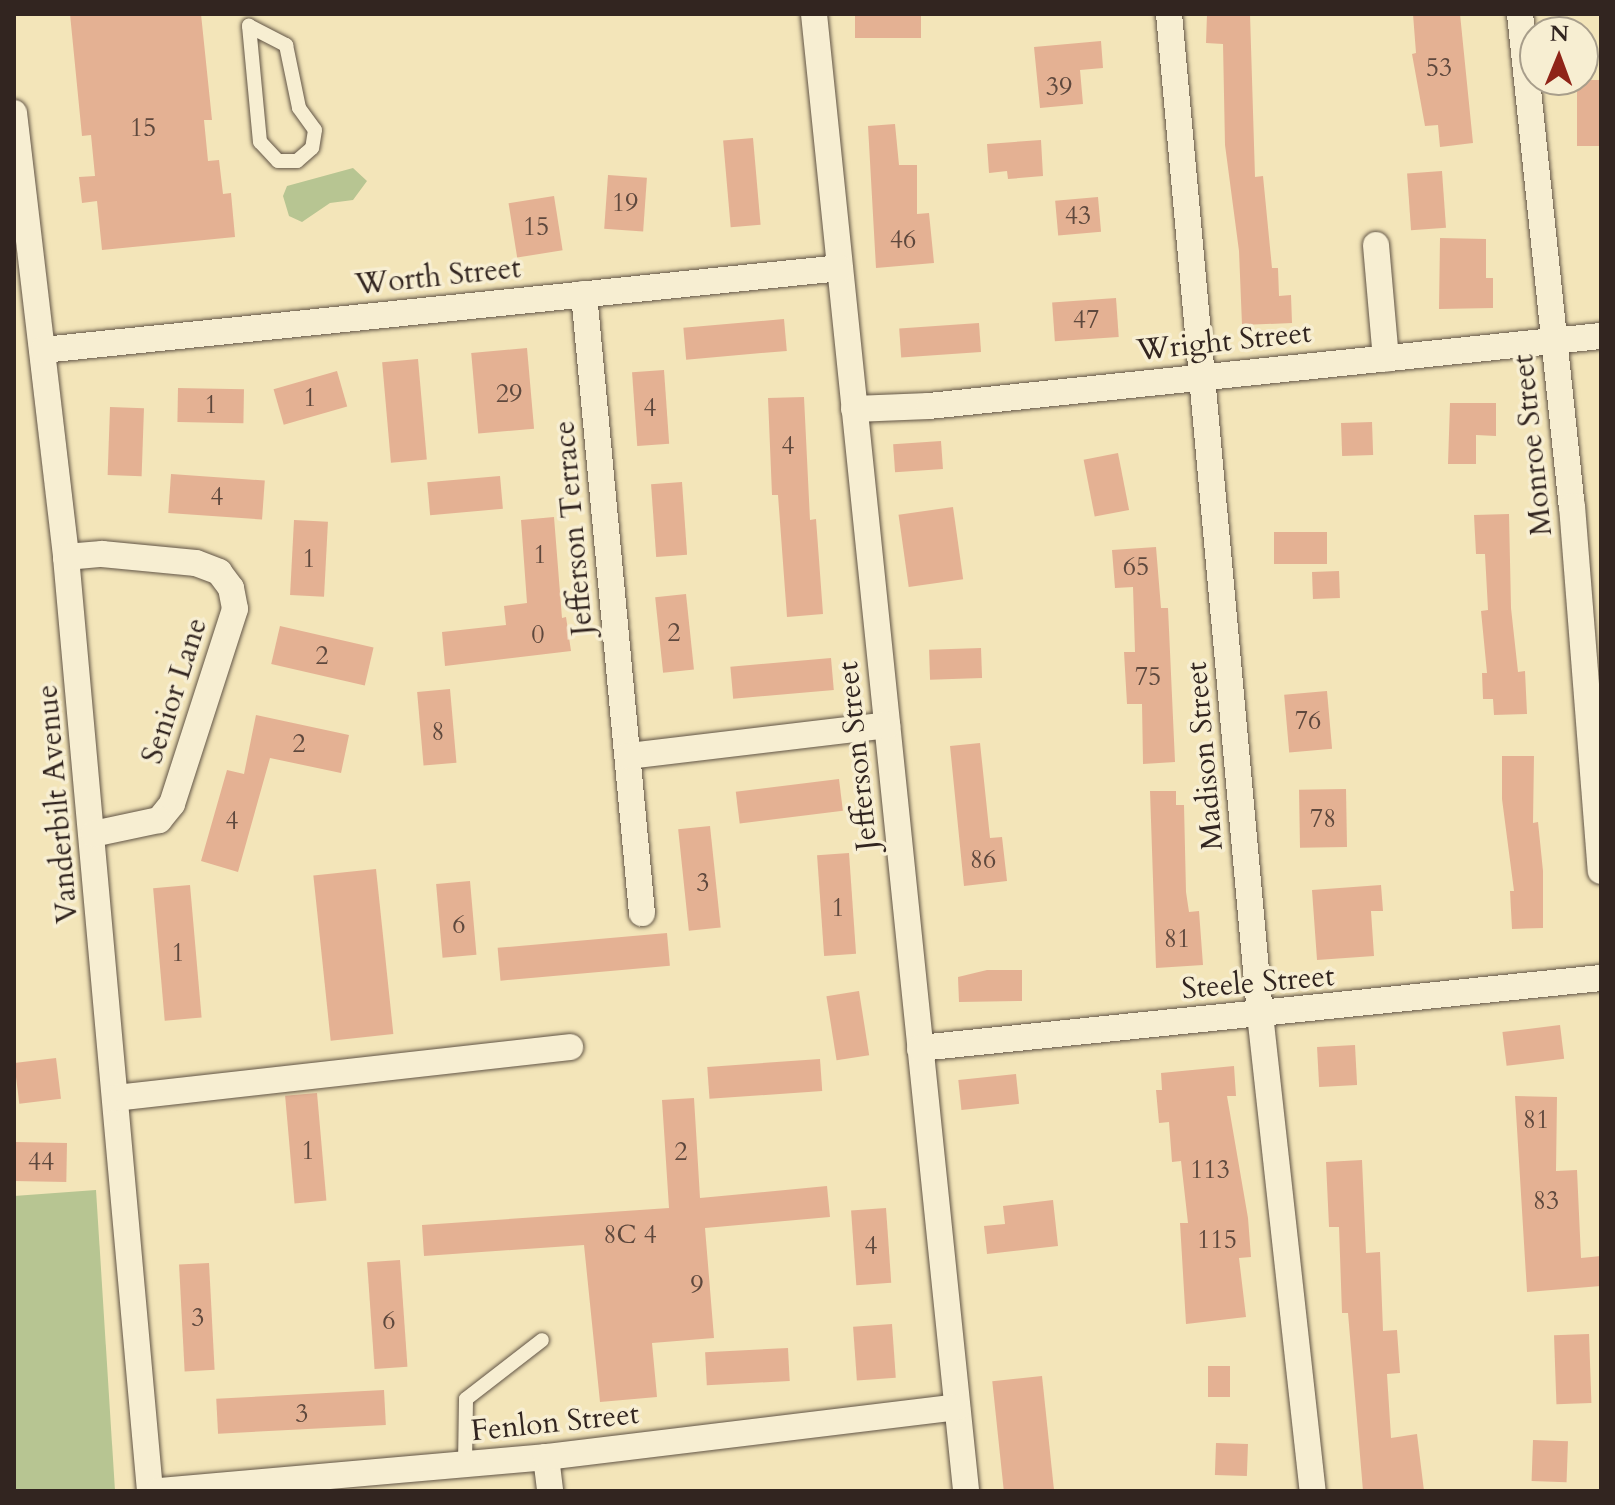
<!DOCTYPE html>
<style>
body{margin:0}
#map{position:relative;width:1615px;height:1505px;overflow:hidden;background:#f3e5b9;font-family:Cardo,serif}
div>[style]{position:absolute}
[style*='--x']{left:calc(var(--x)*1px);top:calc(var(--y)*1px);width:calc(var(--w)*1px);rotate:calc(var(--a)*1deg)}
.green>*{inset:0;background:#b7c592}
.building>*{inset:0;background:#e4b193;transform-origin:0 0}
.roads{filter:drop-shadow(0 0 2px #625546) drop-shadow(0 0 2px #625546)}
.service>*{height:14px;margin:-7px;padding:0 7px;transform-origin:7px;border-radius:7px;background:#f7eed2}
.minor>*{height:26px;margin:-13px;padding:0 13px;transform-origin:13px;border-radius:13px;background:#f7eed2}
span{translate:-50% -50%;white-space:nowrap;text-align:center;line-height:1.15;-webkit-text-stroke:7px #f7eed2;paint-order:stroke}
.number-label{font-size:26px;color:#5e483d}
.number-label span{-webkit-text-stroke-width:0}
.street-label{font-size:30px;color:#322520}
.frame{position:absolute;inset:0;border:16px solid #322520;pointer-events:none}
.north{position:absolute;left:1519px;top:16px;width:80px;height:80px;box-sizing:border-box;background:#f7eed2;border:2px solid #a89e8b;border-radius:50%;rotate:1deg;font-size:22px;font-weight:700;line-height:32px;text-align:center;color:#322520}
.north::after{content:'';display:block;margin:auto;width:28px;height:36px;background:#8f2418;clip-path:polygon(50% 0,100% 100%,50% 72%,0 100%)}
</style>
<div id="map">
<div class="green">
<div style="clip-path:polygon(353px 168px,367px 181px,353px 200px,330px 203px,302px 222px,289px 216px,283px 196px,287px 186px)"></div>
<div style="clip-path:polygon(96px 1190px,115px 1491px,14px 1491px,14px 1196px)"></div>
</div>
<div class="building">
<div style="clip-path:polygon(70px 14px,201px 14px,212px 120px,204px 120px,208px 161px,219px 160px,223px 194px,231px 193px,235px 237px,102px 250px,97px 201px,82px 203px,79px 177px,95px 176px,91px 135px,82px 136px)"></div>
<div style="left:855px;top:14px;width:66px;height:24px"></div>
<div style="clip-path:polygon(1207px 14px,1250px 14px,1255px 177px,1263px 176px,1272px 268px,1278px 268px,1279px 296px,1291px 295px,1292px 323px,1242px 325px,1239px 251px,1225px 145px,1223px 44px,1206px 43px)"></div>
<div style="clip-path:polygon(1413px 14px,1460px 14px,1473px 143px,1440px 147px,1438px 125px,1425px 126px,1412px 54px,1416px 53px)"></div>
<div style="clip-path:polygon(1101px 41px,1103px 68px,1080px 70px,1083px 104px,1040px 108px,1034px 47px)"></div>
<div style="left:1577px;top:80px;width:24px;height:66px"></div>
<div style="clip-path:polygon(895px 124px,899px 165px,917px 165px,917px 214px,929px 213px,934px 263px,876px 268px,868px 126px)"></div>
<div style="left:753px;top:138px;width:87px;height:30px;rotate:85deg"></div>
<div style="clip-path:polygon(1041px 140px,1043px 176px,1008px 179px,1007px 171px,989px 173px,987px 144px)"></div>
<div style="left:1442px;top:171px;width:57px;height:35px;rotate:86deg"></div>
<div style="left:608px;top:175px;width:39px;height:54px;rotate:4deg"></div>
<div style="left:554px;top:196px;width:55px;height:46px;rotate:81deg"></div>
<div style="left:1098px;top:197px;width:35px;height:43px;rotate:85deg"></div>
<div style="clip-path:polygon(1440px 238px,1486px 239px,1486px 278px,1493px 278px,1493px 308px,1439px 309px)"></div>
<div style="left:1116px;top:298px;width:39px;height:64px;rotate:86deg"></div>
<div style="left:784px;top:319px;width:32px;height:101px;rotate:85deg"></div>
<div style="left:979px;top:323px;width:29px;height:80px;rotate:86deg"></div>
<div style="left:527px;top:348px;width:81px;height:56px;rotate:85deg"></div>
<div style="left:418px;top:359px;width:101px;height:36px;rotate:85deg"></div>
<div style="left:664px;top:370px;width:74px;height:32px;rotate:86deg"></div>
<div style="left:337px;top:371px;width:37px;height:66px;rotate:74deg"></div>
<div style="left:178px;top:388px;width:66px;height:34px;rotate:1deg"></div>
<div style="clip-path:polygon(804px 397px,810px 520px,816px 519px,823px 614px,787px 617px,778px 495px,772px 495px,768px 398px)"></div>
<div style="clip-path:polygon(1450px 403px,1496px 403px,1496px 436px,1476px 435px,1476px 464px,1448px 464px)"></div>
<div style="left:110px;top:407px;width:34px;height:68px;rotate:2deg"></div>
<div style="left:1372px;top:422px;width:33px;height:31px;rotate:88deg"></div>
<div style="left:941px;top:441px;width:28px;height:48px;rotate:86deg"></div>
<div style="left:1118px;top:453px;width:58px;height:35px;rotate:79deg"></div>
<div style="left:171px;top:474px;width:94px;height:39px;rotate:4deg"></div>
<div style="left:500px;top:476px;width:33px;height:73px;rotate:85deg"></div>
<div style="left:682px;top:482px;width:73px;height:31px;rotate:86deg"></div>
<div style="left:953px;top:507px;width:73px;height:55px;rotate:82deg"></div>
<div style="clip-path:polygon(1509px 514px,1511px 608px,1518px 672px,1525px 671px,1527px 714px,1494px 715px,1493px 699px,1483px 699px,1482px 673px,1487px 673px,1481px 611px,1488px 610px,1485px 554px,1476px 554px,1474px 515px)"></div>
<div style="clip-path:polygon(554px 517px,562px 618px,566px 617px,571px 651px,445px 666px,442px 632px,506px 625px,504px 606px,527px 603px,521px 520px)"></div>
<div style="left:294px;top:520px;width:34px;height:75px;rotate:3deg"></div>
<div style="left:1274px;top:532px;width:53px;height:32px"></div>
<div style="clip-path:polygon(1156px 547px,1161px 608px,1168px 608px,1175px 762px,1143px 764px,1142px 704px,1127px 704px,1124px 652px,1135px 652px,1133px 587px,1115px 588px,1112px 550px)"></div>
<div style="left:1339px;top:571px;width:27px;height:27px;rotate:88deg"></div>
<div style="left:686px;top:594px;width:76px;height:31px;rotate:84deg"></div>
<div style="left:280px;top:626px;width:96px;height:39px;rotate:13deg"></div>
<div style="left:981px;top:648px;width:30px;height:52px;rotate:88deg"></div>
<div style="left:831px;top:658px;width:32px;height:101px;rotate:85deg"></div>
<div style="left:450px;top:689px;width:74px;height:33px;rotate:85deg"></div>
<div style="left:1327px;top:691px;width:58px;height:43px;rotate:85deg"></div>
<div style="clip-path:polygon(256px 715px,349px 735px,341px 773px,270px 758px,238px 872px,201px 861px,227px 770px,244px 774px)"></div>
<div style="clip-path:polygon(980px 743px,990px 838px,1002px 837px,1007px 881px,964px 886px,950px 746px)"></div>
<div style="clip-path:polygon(1502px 756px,1534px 756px,1533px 823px,1538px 822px,1543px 871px,1543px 928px,1512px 929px,1510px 891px,1514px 891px,1502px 799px)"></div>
<div style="left:839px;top:779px;width:32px;height:104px;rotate:83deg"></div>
<div style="left:1346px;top:789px;width:58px;height:47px;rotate:89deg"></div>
<div style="clip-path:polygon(1150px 791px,1176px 791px,1176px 805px,1184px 805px,1186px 892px,1189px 912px,1199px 911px,1203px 965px,1156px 968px)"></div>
<div style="left:710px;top:826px;width:102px;height:32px;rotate:84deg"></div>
<div style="left:849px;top:853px;width:101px;height:32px;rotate:86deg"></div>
<div style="left:376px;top:869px;width:166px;height:63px;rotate:84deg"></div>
<div style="left:470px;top:881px;width:74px;height:34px;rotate:85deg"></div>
<div style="left:190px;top:885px;width:133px;height:37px;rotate:85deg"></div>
<div style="clip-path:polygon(1381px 885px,1383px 911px,1371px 911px,1374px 956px,1317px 960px,1312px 890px)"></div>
<div style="left:667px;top:933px;width:33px;height:170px;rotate:85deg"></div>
<div style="clip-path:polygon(987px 970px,1022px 970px,1022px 1001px,959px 1002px,958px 977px)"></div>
<div style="left:859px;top:991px;width:65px;height:33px;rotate:81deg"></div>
<div style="left:1560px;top:1025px;width:34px;height:58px;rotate:83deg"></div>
<div style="left:1355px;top:1045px;width:40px;height:38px;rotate:87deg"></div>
<div style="left:56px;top:1058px;width:41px;height:42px;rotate:83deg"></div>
<div style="left:820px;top:1059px;width:32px;height:113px;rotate:86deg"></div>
<div style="clip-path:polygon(1234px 1066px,1236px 1096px,1227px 1096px,1248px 1218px,1251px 1257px,1239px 1258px,1246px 1317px,1186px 1324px,1180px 1223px,1188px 1223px,1181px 1161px,1172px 1162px,1169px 1122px,1159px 1123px,1156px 1090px,1162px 1090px,1161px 1073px)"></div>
<div style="left:1016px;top:1074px;width:30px;height:58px;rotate:84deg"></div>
<div style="left:317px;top:1093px;width:108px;height:32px;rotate:85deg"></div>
<div style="clip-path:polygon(1515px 1096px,1557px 1097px,1556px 1171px,1577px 1170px,1581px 1258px,1601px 1256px,1601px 1286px,1527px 1292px)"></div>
<div style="clip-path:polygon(694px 1098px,700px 1198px,827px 1186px,830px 1217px,705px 1228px,714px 1338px,652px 1343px,657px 1397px,600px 1402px,584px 1245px,424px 1256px,422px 1225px,669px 1208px,662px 1100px)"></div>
<div style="left:14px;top:1142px;width:53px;height:39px;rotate:1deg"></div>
<div style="clip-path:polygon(1362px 1160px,1366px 1253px,1380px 1252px,1383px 1331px,1397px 1330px,1400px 1373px,1387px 1374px,1391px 1438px,1417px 1434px,1424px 1491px,1363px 1491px,1348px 1313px,1342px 1313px,1339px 1227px,1329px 1227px,1326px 1162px)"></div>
<div style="clip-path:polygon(1053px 1200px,1058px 1246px,987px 1254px,984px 1226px,1005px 1224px,1003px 1206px)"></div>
<div style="left:886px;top:1208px;width:75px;height:35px;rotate:86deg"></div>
<div style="left:400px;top:1260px;width:107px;height:33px;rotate:86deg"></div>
<div style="left:209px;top:1263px;width:107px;height:30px;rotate:87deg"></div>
<div style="left:892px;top:1324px;width:54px;height:39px;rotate:86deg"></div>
<div style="left:1589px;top:1334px;width:69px;height:35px;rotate:88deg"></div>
<div style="left:788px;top:1348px;width:33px;height:83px;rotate:87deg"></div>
<div style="left:1208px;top:1366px;width:22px;height:31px"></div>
<div style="left:1042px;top:1376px;width:116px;height:50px;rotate:84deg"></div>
<div style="left:384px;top:1390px;width:35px;height:168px;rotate:87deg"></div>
<div style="left:1533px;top:1440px;width:35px;height:41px;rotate:2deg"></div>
<div style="left:1216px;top:1443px;width:32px;height:32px;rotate:2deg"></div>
</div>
<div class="roads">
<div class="service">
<div style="--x:249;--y:26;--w:42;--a:27.2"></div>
<div style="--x:286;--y:45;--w:64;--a:78.3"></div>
<div style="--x:299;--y:108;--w:27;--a:54"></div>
<div style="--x:315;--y:130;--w:18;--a:99"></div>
<div style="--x:312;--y:148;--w:20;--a:139"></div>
<div style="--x:297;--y:161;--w:19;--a:180"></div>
<div style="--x:278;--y:161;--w:26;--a:-133"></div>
<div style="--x:260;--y:142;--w:117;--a:-95.4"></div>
<div style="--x:465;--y:1464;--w:65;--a:-89.1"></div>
<div style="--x:466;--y:1399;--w:96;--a:-37.8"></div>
</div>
<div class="minor">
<div style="--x:814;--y:14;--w:1485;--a:84.12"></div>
<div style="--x:1169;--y:14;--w:1004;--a:84.8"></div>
<div style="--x:1260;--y:1014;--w:480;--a:83.7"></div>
<div style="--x:1520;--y:14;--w:495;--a:84"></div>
<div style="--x:1572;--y:506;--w:366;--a:85.5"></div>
<div style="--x:14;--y:113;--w:447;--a:83.3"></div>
<div style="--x:66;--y:557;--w:938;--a:84.86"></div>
<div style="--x:1376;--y:245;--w:114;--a:85"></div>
<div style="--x:584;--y:294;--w:622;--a:84.65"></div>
<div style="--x:43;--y:350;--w:801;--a:-5.87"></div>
<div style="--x:854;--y:409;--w:75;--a:-2.3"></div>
<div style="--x:929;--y:406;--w:676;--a:-5.95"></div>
<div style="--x:66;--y:557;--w:36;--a:-5"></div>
<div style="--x:102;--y:554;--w:94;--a:5.5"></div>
<div style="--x:196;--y:563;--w:25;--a:21"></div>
<div style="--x:219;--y:572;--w:20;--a:53"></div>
<div style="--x:231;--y:588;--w:21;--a:79"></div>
<div style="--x:235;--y:609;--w:205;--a:107.9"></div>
<div style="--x:172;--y:804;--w:21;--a:129"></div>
<div style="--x:159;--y:820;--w:67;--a:168"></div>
<div style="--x:628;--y:756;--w:261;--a:-6.8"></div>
<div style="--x:920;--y:1048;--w:685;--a:-5.87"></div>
<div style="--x:116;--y:1098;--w:457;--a:-6.4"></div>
<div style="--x:546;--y:1457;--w:34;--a:83"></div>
<div style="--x:159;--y:1491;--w:388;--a:-5"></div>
<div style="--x:546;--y:1457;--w:414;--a:-6.9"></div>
</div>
</div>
<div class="number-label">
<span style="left:1439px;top:68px">53</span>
<span style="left:1059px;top:87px">39</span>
<span style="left:143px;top:128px">15</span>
<span style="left:625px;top:203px">19</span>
<span style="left:1078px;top:216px">43</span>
<span style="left:536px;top:227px">15</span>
<span style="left:903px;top:240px">46</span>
<span style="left:1086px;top:320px">47</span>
<span style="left:509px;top:394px">29</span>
<span style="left:310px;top:398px">1</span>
<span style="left:211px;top:405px">1</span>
<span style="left:650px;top:408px">4</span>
<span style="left:788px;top:446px">4</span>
<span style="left:217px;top:497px">4</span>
<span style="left:540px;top:555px">1</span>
<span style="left:309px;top:559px">1</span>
<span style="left:1136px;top:567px">65</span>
<span style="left:674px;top:633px">2</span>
<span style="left:538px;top:635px">0</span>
<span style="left:322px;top:656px">2</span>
<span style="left:1148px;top:677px">75</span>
<span style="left:1308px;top:721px">76</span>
<span style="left:438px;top:732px">8</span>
<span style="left:299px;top:744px">2</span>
<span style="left:1323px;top:819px">78</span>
<span style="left:232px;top:821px">4</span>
<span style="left:983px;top:860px">86</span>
<span style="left:703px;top:883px">3</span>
<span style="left:838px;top:908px">1</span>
<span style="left:459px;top:925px">6</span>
<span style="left:1177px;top:939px">81</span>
<span style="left:178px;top:953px">1</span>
<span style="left:1536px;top:1120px">81</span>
<span style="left:308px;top:1151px">1</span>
<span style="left:681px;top:1152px">2</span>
<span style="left:41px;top:1162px">44</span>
<span style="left:1210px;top:1170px">113</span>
<span style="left:1546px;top:1201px">83</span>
<span style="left:630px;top:1235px">8C 4</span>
<span style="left:1217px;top:1240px">115</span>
<span style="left:871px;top:1246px">4</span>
<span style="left:697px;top:1285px">9</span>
<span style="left:198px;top:1318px">3</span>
<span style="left:389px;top:1321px">6</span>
<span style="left:302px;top:1414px">3</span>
</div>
<div class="street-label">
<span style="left:438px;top:277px;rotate:-6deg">Worth Street</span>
<span style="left:1224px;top:342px;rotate:-6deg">Wright Street</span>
<span style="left:1533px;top:445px;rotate:-96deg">Monroe Street</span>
<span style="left:574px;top:528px;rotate:-95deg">Jefferson Terrace</span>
<span style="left:175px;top:691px;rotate:-72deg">Senior Lane</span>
<span style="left:858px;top:756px;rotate:-96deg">Jefferson Street</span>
<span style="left:1205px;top:756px;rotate:-95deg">Madison Street</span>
<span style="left:58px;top:804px;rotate:-95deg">Vanderbilt Avenue</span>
<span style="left:1258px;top:983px;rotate:-5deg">Steele Street</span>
<span style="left:555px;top:1423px;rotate:-6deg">Fenlon Street</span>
</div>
<div class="frame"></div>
<div class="north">N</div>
</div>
